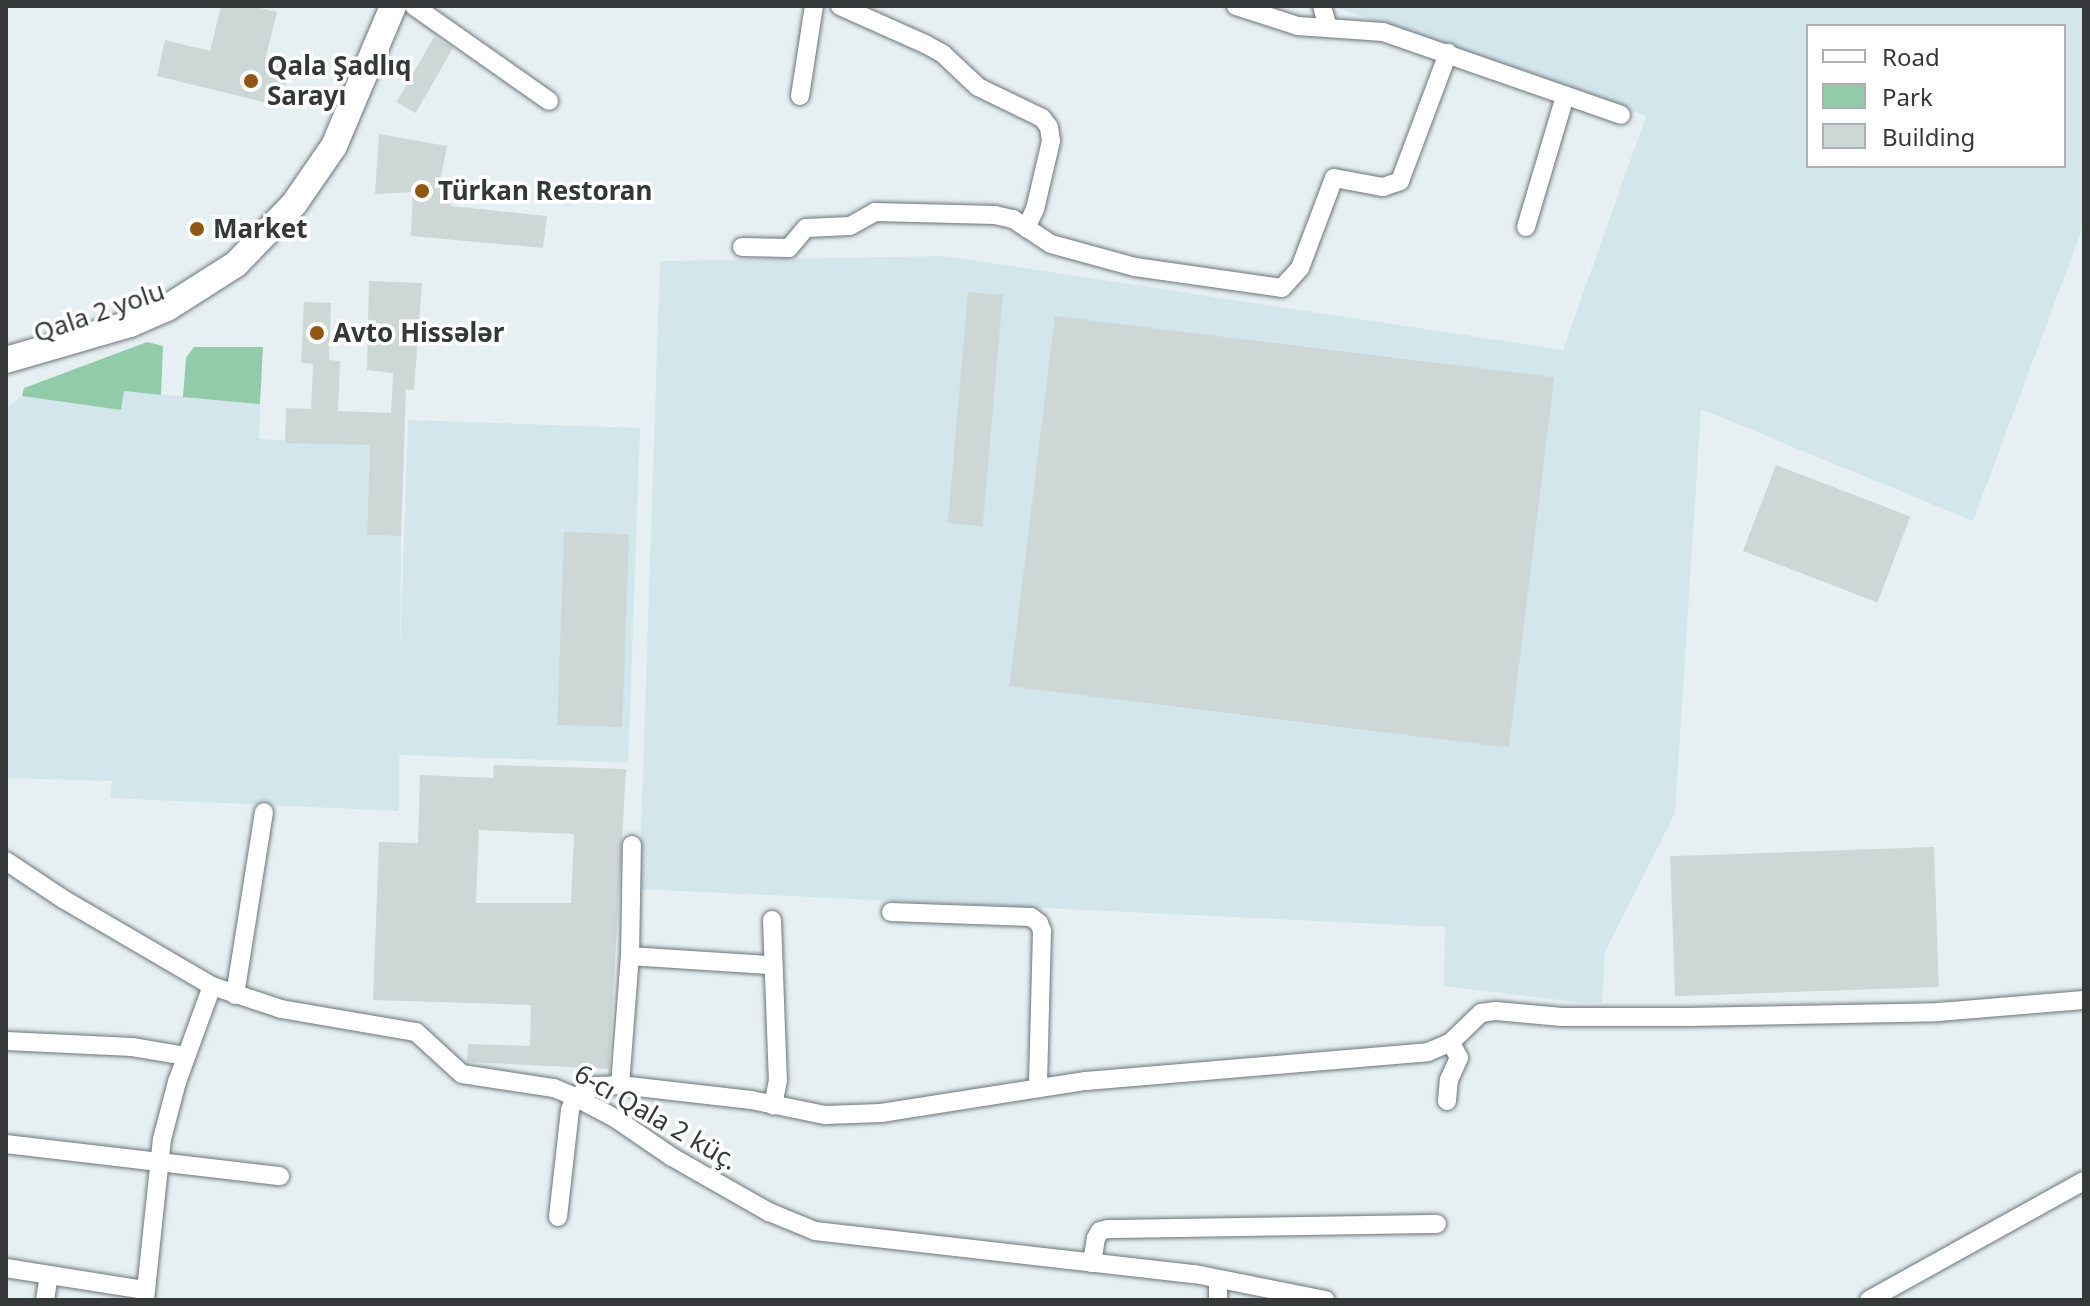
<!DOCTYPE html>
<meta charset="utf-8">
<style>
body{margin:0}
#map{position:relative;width:2090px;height:1306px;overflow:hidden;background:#e6f0f3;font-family:"Noto Sans",sans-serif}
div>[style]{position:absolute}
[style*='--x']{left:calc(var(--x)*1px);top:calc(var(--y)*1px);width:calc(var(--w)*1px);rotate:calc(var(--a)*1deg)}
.built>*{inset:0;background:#d3e6ec;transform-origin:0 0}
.green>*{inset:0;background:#92cba9}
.building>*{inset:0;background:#cdd7d6;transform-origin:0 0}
.roads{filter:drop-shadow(0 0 2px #6c7578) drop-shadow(0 0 2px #6c7578)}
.minor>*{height:18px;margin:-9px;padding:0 9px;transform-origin:9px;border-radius:9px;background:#fff}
.secondary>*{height:26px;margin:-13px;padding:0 13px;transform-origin:13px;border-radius:13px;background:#fff}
.dots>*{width:22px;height:22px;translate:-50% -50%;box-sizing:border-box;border:4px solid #fff;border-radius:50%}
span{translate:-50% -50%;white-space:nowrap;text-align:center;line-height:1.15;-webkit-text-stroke:7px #fff;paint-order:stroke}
.poi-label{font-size:26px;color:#343839;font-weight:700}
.left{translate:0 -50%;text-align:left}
.street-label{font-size:26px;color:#343839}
.frame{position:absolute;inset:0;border:8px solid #343839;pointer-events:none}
.legend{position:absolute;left:1806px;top:24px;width:260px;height:144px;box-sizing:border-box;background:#fff;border:2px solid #aeafb0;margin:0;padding:10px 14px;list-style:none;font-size:24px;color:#343839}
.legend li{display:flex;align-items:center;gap:16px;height:40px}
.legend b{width:40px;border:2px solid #aeafb0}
</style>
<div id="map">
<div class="built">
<div style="clip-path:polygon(evenodd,1332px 6px,2084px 6px,2084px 224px,1973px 521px,1701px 409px,1675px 813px,1605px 952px,1602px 1002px,1585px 1003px,1444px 986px,1445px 927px,639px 889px,660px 261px,945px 256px,1563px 350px,1646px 116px,1332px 6px,1808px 26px,2064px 26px,2064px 166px,1808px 166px,1808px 26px)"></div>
<div style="clip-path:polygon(124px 391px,260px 404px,259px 439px,370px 445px,367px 535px,401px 536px,399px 811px,110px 798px,112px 781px,6px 778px,6px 409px,22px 396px,121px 410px)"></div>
<div style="left:640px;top:428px;width:335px;height:232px;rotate:92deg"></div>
</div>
<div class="green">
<div style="clip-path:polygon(147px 342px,163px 346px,161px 395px,124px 391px,121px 410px,22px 396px,24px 388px)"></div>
<div style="clip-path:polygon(194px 347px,263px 347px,260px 404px,183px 397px,186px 358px)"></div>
</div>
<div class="building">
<div style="clip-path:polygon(221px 6px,252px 6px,277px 12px,265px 60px,290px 67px,280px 106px,157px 76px,165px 40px,210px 51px)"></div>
<div style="left:434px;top:37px;width:22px;height:75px;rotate:30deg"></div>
<div style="clip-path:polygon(379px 134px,447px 146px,440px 181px,452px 182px,451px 206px,547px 216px,543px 248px,411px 236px,413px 192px,375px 194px)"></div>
<div style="clip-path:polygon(369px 281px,422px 283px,414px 390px,406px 389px,401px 536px,367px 535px,370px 445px,285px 443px,286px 408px,311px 409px,313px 364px,301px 363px,304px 302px,331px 303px,329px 360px,340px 361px,338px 411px,391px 413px,393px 373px,367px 370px)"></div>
<div style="left:968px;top:292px;width:35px;height:232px;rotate:5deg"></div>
<div style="left:1055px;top:316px;width:503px;height:373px;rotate:7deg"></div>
<div style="left:1776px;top:465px;width:144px;height:92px;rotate:21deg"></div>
<div style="left:564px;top:532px;width:65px;height:193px;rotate:2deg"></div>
<div style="clip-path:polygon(evenodd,494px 765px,626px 769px,609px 1069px,467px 1062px,468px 1044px,530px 1046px,531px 1005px,373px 1000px,379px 842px,418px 843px,420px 775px,493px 778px,494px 765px,479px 830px,574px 834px,571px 903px,476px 903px,479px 830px)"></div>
<div style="left:1934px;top:847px;width:140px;height:264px;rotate:88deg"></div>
</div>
<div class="roads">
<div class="minor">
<div style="--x:414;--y:6;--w:165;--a:35.1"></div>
<div style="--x:840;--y:6;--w:95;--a:24.1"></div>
<div style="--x:927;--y:45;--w:18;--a:29"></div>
<div style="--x:943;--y:54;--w:48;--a:43.3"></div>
<div style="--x:978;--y:87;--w:71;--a:25.8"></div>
<div style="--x:1042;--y:118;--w:11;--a:52"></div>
<div style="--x:1049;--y:127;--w:14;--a:82"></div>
<div style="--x:1051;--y:141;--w:70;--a:103.2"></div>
<div style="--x:1035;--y:209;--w:21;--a:115"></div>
<div style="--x:1236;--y:6;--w:65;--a:17.9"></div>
<div style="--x:1298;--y:26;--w:85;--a:4"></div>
<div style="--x:1383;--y:32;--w:252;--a:19.2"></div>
<div style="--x:1322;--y:6;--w:23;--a:75"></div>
<div style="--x:800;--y:96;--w:91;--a:-81.2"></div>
<div style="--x:1526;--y:227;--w:137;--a:-73.4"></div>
<div style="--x:742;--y:247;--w:47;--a:1.2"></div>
<div style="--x:789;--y:248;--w:26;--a:-50"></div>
<div style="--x:806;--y:228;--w:44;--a:-2.6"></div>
<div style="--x:850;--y:226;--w:29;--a:-29"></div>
<div style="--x:875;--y:212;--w:120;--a:1.4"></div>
<div style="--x:995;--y:215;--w:18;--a:13"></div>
<div style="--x:1013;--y:219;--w:45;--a:33.3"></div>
<div style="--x:1051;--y:244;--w:87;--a:15.3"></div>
<div style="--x:1135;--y:267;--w:148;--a:8.1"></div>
<div style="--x:1282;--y:288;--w:27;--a:-48"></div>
<div style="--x:1300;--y:268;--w:96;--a:-69.3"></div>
<div style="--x:1334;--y:178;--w:50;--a:10.4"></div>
<div style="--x:1383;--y:187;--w:18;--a:-19"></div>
<div style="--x:1400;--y:181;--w:137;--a:-69.4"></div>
<div style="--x:6;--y:861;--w:69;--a:33.7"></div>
<div style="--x:63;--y:899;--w:173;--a:30.3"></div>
<div style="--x:212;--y:986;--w:73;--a:18.4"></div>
<div style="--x:281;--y:1009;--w:137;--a:9.7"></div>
<div style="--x:416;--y:1032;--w:62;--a:42.4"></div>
<div style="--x:462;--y:1074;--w:93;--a:8.7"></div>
<div style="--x:554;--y:1088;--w:23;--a:23"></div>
<div style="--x:575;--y:1097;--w:45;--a:27.7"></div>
<div style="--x:615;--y:1118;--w:69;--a:34.4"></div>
<div style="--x:672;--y:1157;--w:112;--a:29.6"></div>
<div style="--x:769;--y:1212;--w:50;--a:22.4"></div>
<div style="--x:815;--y:1231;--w:382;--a:6.5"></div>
<div style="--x:1195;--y:1274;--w:133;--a:11.3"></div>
<div style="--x:891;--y:912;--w:140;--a:2"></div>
<div style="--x:1031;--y:917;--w:10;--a:37"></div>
<div style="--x:1039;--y:923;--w:9;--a:69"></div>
<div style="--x:1042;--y:931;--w:157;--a:91.5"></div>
<div style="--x:772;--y:920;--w:160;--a:87.9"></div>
<div style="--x:778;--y:1080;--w:26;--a:101"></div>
<div style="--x:630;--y:956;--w:141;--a:3.7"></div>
<div style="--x:235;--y:995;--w:185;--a:-81"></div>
<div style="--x:6;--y:1041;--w:126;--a:2.7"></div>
<div style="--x:132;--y:1047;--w:55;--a:9.5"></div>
<div style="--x:620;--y:1085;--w:129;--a:-85.6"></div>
<div style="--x:630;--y:956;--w:111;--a:-89"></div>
<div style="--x:1447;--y:1101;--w:21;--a:-85"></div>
<div style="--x:1449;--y:1080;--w:24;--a:-66"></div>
<div style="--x:1459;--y:1058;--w:18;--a:-117"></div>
<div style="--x:6;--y:1144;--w:276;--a:6.7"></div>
<div style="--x:558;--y:1217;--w:108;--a:-83.6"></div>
<div style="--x:570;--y:1110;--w:14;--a:-69"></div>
<div style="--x:575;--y:1097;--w:24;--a:-28"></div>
<div style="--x:596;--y:1086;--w:24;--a:-2"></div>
<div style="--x:620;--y:1085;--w:132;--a:6.5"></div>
<div style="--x:751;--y:1100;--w:76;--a:11.5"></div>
<div style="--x:825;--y:1115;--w:56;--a:-2"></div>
<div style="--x:881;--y:1113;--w:207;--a:-8.9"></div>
<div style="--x:1086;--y:1081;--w:343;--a:-4.8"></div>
<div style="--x:1428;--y:1052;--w:25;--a:-23"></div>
<div style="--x:1451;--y:1042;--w:42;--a:-44"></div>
<div style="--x:1481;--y:1013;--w:15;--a:-8"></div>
<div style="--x:1496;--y:1011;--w:66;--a:5.2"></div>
<div style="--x:1562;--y:1017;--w:126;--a:0"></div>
<div style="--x:1688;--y:1017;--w:250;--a:-1.1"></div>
<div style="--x:1938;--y:1012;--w:146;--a:-4.7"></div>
<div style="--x:1092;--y:1263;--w:25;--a:-81"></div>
<div style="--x:1096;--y:1238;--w:8;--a:-60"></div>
<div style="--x:1100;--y:1231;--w:8;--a:-14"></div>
<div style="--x:1108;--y:1229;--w:329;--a:-0.9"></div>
<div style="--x:6;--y:1268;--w:141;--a:9"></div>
<div style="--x:45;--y:1300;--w:24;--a:-81"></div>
<div style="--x:145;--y:1300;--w:162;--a:-84"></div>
<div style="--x:162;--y:1139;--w:59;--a:-75.3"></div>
<div style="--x:177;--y:1082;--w:102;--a:-70"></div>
<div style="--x:1218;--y:1300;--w:21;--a:-90"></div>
<div style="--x:1869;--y:1300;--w:246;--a:-29"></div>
</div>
<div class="secondary">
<div style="--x:6;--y:360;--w:129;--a:-16.2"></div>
<div style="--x:130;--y:324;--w:40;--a:-23.4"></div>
<div style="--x:167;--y:308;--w:82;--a:-32.5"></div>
<div style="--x:236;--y:264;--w:83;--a:-46"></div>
<div style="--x:294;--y:204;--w:70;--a:-55.4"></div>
<div style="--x:334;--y:146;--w:152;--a:-67.1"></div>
</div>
</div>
<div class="dots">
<div style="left:251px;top:81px;background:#905612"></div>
<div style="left:422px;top:191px;background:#905612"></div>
<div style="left:197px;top:229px;background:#905612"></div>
<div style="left:317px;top:333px;background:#905612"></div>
</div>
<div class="poi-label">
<span class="left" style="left:267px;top:81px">Qala Şadlıq<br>Sarayı</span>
<span class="left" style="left:438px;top:191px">Türkan Restoran</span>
<span class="left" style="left:213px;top:229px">Market</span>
<span class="left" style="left:333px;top:333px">Avto Hissələr</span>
</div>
<div class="street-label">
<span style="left:99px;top:312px;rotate:-19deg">Qala 2 yolu</span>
<span style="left:656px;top:1117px;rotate:30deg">6-cı Qala 2 küç.</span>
</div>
<div class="frame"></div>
<ul class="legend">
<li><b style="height:10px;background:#fff"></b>Road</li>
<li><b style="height:22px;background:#92cba9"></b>Park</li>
<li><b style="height:22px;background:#cdd7d6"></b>Building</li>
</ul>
</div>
